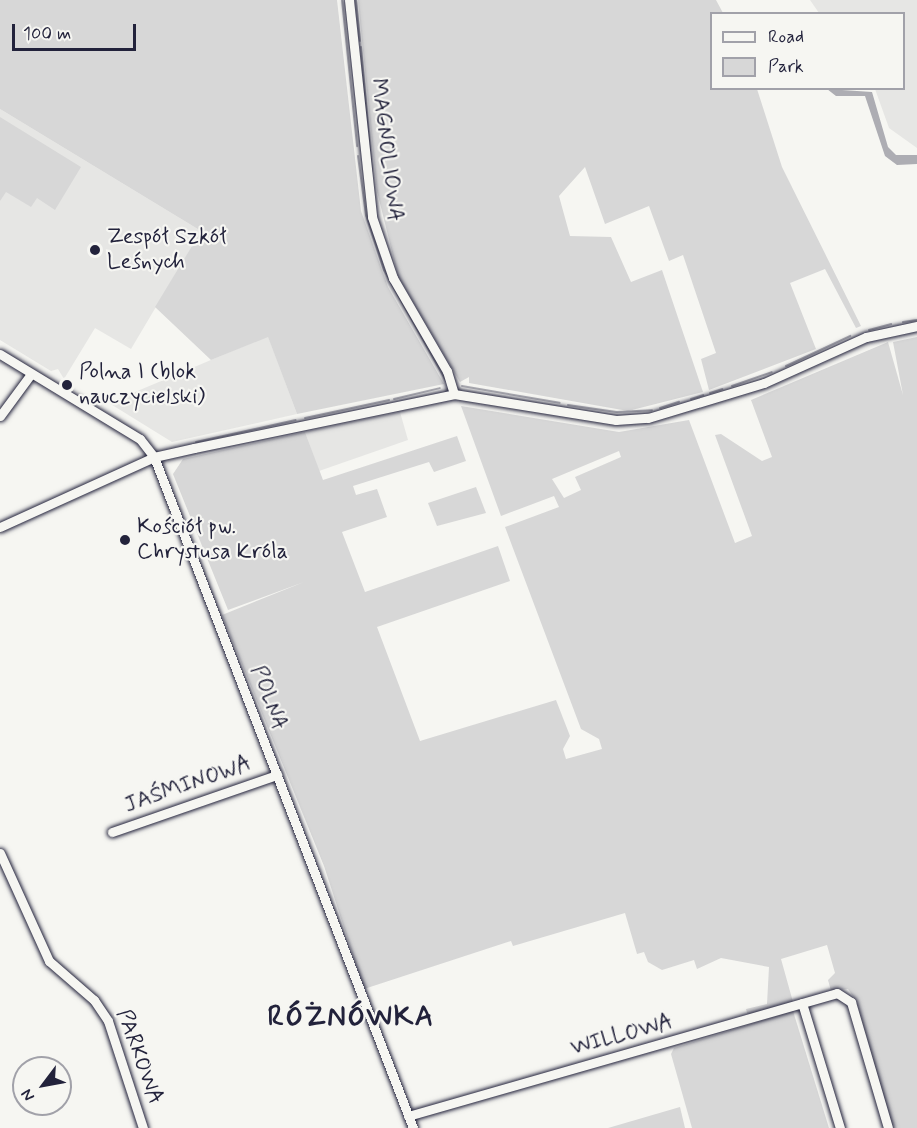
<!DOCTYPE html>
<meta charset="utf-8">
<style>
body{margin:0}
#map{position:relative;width:917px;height:1128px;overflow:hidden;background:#f6f6f2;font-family:Mynerve,sans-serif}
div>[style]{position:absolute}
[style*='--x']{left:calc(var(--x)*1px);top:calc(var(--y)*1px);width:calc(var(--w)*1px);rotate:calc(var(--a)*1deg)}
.built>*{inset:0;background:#e6e6e4}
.green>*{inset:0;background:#d7d7d7}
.water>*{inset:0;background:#adadb3}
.stream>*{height:2px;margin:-1px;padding:0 1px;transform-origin:1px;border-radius:1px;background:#adadb3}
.roads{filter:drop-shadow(0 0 2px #22223b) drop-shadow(0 0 2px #22223b)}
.minor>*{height:9px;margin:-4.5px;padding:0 4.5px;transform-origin:4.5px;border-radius:4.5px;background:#f6f6f2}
.dots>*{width:16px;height:16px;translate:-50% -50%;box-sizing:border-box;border:3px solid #f6f6f2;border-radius:50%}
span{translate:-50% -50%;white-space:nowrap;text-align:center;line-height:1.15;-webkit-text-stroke:4.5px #f6f6f2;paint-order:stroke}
.street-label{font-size:22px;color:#22223b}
.poi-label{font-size:22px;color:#22223b}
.left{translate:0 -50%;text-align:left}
.district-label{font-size:28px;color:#22223b;font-weight:700;letter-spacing:1.5px}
.legend{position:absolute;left:710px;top:12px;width:195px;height:78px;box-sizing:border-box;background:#f6f6f2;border:2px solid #a1a1a9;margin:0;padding:8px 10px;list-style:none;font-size:18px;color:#22223b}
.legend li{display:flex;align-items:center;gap:12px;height:30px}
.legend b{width:30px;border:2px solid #a1a1a9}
.north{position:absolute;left:12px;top:1056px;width:60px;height:60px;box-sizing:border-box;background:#f6f6f2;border:2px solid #a1a1a9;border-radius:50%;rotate:238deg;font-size:16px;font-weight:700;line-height:24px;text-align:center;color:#22223b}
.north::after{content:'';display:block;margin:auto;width:21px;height:27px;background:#22223b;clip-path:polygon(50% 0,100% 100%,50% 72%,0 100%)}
.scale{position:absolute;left:12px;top:24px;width:124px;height:27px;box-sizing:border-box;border:3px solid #22223b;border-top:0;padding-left:8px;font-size:18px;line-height:21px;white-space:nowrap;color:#22223b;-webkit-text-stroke:4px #f6f6f2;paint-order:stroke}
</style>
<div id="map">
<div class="built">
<div style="clip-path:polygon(810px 0,917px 0,917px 148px,889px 128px,875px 89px,904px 88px,904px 14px,819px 13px)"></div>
<div style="clip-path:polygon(0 109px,201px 231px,131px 349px,95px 328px,64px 379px,58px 369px,51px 371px,0 340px)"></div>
<div style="clip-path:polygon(268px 336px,297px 414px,172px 442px,109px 403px)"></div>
<div style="clip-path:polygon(400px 412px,408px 440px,319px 471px,305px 432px)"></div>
</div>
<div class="green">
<div style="clip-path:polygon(0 0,337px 0,361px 211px,388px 287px,444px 384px,297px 414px,268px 337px,211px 360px,155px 307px,201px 231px,0 109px)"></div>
<div style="clip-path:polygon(358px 0,716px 0,723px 13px,712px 14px,712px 88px,757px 89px,782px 167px,861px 326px,856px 328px,825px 269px,790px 283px,816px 349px,709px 390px,701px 359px,716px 353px,683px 255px,669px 261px,649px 206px,605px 224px,585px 167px,559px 196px,570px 236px,611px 237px,631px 282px,662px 270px,703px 392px,628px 411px,469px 383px,469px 377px,460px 382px,398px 276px,377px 191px)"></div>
<div style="clip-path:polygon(0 117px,81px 167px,55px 210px,37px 198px,31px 207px,6px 192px,0 201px)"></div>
<div style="clip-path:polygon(evenodd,917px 337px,917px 1128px,892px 1128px,857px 1002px,848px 989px,831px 991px,828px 980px,835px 973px,827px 945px,781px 959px,793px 1002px,748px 1016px,746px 1009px,767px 1004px,769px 967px,721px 958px,697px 969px,694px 960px,662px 970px,648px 962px,644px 952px,637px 954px,625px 913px,513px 946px,511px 941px,364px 989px,324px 866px,222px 615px,304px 582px,228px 610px,173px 474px,183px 459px,305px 432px,323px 480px,457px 436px,466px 461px,434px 472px,429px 462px,353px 486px,356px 495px,377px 489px,387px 517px,342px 532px,365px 592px,498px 546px,510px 581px,377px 627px,420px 741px,556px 700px,570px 736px,563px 749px,566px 759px,602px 749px,599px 739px,581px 729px,505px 527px,559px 507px,554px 496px,501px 516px,461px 406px,619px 432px,689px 420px,735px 543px,752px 536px,715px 435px,721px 434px,762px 461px,772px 457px,751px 400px,888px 342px,903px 395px,893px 342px,917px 337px,619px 451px,621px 457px,575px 477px,581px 490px,564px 498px,552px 479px,619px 451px)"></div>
<div style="clip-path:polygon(476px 487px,486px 513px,437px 526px,428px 503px)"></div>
<div style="clip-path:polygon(793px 1011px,829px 1128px,692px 1128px,671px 1054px,674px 1048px)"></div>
<div style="clip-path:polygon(680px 1107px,685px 1128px,608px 1128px)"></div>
</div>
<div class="water">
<div style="clip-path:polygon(827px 89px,872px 92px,888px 147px,896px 155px,917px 155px,917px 164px,897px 165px,885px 156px,865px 96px,836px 96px)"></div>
</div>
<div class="stream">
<div style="--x:342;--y:0;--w:147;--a:84.1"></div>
<div style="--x:356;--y:0;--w:41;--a:84.4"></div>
<div style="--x:361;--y:47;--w:125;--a:85"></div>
<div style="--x:358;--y:156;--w:60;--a:82.3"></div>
<div style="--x:366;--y:215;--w:58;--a:71.9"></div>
<div style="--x:384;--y:270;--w:127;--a:60.8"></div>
<div style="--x:903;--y:322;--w:14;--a:-8"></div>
<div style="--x:869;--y:330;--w:23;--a:-15"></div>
<div style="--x:786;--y:366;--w:71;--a:-25.1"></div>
<div style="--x:462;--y:386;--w:99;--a:9.8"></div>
<div style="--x:732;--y:386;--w:42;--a:-19.3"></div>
<div style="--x:710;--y:393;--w:13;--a:-18"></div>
<div style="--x:394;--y:399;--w:47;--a:-13.4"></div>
<div style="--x:691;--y:399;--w:13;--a:-18"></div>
<div style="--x:568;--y:405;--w:49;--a:8.1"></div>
<div style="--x:617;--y:412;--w:35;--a:-3"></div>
<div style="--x:660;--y:408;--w:20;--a:-18"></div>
<div style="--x:305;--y:418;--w:86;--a:-12.1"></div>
<div style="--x:196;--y:442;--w:102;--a:-12.4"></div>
</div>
<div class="roads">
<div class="minor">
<div style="--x:349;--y:0;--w:218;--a:83.9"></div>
<div style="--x:372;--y:217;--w:65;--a:71"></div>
<div style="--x:393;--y:278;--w:108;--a:59.9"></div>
<div style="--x:447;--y:371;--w:24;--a:73"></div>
<div style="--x:0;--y:354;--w:164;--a:31.3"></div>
<div style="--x:140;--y:439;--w:23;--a:52"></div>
<div style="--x:154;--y:457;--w:719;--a:68.89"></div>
<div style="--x:0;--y:416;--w:52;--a:-53.6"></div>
<div style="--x:0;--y:527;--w:169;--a:-24.4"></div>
<div style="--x:154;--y:457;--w:41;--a:-12.7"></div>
<div style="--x:194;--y:448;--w:266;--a:-11.7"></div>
<div style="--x:454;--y:394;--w:164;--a:9.1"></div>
<div style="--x:616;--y:420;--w:32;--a:-4"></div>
<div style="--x:648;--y:418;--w:121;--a:-16.8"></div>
<div style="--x:764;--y:383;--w:112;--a:-24.3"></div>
<div style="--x:866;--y:337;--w:52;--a:-12.2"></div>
<div style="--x:112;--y:832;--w:175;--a:-19.1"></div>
<div style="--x:0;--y:853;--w:119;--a:65.6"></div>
<div style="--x:49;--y:961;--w:60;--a:40.9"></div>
<div style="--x:94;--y:1000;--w:25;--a:56"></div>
<div style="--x:108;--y:1021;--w:113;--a:71.9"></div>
<div style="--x:802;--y:1003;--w:131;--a:73.1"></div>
<div style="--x:408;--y:1116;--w:446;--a:-16"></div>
<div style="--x:837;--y:993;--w:17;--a:33"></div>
<div style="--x:851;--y:1002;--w:131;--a:73.6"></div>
</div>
</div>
<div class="dots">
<div style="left:95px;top:250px;background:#22223b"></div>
<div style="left:67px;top:385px;background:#22223b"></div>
<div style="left:125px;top:540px;background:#22223b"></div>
</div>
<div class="street-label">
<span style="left:386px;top:150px;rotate:83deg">MAGNOLIOWA</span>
<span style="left:268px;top:698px;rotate:69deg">POLNA</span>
<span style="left:188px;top:785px;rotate:-19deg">JAŚMINOWA</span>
<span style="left:622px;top:1036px;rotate:-15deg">WILLOWA</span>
<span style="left:139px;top:1057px;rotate:70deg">PARKOWA</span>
</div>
<div class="poi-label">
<span class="left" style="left:107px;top:250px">Zespół Szkół<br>Leśnych</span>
<span class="left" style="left:79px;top:385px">Polna I (blok<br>nauczycielski)</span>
<span class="left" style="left:137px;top:540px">Kościół pw.<br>Chrystusa Króla</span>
</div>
<div class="district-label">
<span style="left:351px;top:1018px">RÓŻNÓWKA</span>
</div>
<ul class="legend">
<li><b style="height:8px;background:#f6f6f2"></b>Road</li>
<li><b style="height:16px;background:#d7d7d7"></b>Park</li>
</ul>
<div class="north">N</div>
<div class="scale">100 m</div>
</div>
